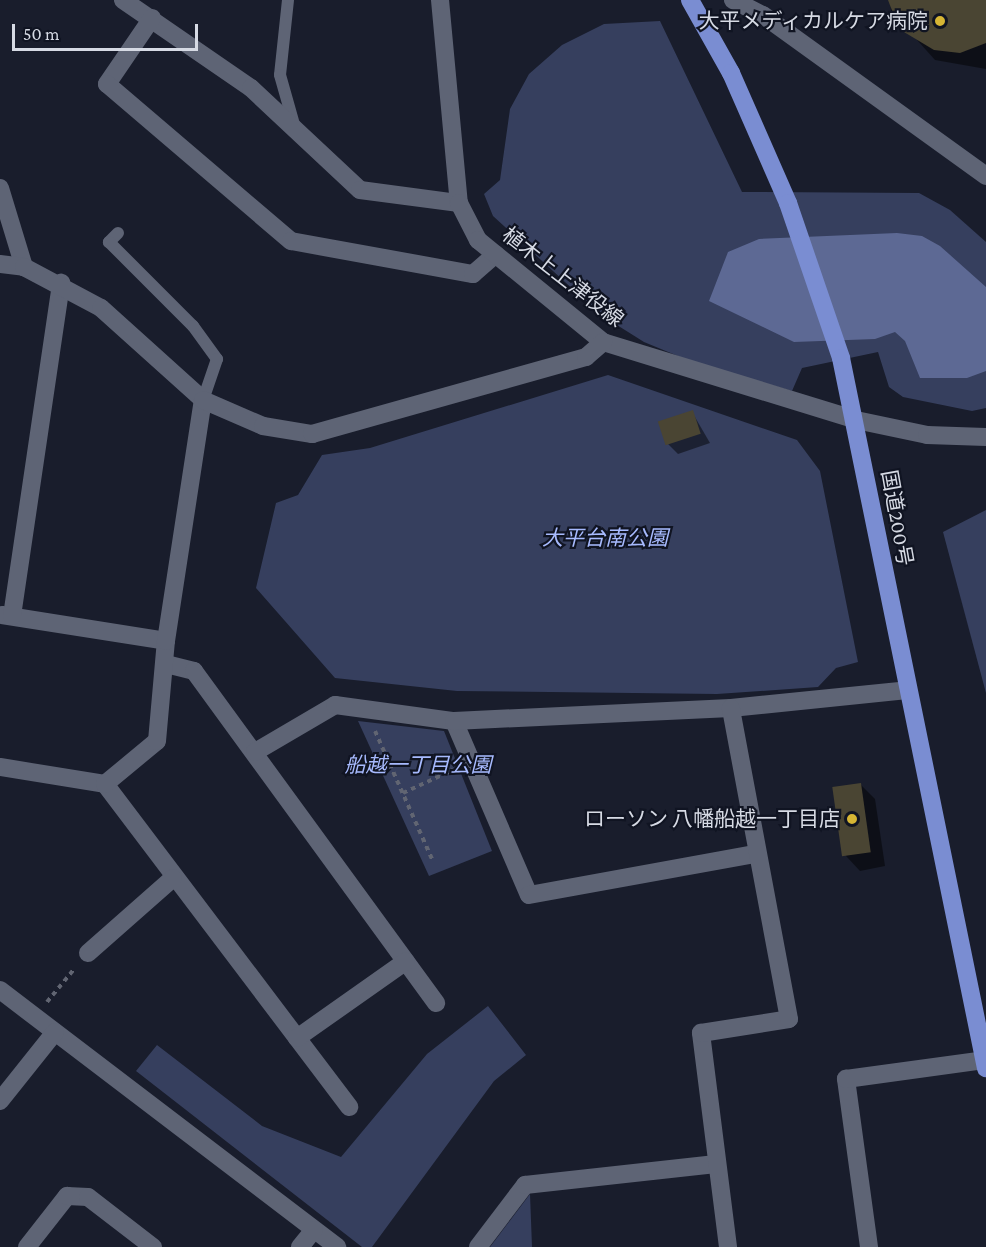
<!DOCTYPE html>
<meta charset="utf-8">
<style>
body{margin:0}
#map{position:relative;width:986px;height:1247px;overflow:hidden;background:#191d2c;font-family:"Crimson Pro","Noto Sans JP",serif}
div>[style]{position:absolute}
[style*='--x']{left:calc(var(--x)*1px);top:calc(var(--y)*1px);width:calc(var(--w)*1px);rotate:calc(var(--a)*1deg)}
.green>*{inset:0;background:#363f5e}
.water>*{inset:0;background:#5d6994}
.shadow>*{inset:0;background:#0007}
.building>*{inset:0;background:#4a4533;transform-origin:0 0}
.path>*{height:4px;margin-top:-2px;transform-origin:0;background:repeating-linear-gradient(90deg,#616572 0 4.5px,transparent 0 9px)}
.lane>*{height:12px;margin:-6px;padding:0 6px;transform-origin:6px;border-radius:6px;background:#5e6475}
.street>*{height:18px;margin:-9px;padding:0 9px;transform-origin:9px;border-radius:9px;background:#5e6475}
.secondary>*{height:18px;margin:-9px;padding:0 9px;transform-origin:9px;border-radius:9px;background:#5e6475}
.highway>*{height:18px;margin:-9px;padding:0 9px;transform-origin:9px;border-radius:9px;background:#7a8dd2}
.dots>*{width:16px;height:16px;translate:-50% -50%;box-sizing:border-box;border:3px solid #101422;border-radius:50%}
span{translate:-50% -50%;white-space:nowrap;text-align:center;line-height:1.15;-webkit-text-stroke:4.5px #101422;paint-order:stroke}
.poi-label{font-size:21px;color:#d6dae4}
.right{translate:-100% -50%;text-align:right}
.street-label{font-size:21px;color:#d6dae4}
.park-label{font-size:21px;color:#a7bafe;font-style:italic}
.scale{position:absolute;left:12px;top:24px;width:186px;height:27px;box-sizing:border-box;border:3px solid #d6dae4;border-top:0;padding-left:8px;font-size:18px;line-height:21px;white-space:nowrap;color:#d6dae4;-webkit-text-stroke:4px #101422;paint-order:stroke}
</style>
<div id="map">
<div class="green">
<div style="clip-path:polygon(660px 21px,742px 192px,919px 193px,950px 210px,986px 242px,986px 408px,972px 411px,903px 397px,889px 387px,878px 352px,802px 368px,792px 391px,690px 361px,644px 342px,601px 315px,493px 216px,484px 194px,500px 180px,510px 109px,529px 74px,562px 45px,604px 24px)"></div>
<div style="clip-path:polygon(608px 375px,797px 440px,820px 471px,858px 662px,836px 668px,818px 687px,717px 694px,457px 691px,335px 678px,256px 588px,276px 503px,298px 495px,322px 455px,370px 448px)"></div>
<div style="clip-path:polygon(986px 510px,986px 693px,943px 532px)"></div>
<div style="clip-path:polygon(358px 721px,444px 731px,492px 851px,429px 876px)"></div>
<div style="clip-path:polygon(488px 1006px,526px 1055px,494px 1081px,372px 1247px,362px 1247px,136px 1071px,157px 1045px,262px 1126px,341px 1157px,427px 1054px)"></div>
<div style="clip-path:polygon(530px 1194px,532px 1247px,490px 1247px)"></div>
</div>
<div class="water">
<div style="clip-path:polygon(897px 233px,922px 236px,940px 246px,986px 287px,986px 371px,967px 378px,920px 378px,905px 341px,895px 332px,875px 339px,794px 342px,709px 301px,728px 252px,759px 239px)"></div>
</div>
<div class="shadow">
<div style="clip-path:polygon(890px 0,986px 0,986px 69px,935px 60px,891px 11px)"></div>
<div style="clip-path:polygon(692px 412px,710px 443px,678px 454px,668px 444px)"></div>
<div style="clip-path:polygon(860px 784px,875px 799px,885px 866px,860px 871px,846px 856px)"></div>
</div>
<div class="building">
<div style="clip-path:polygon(888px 0,986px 0,986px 43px,960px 53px,934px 50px,899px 29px)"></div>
<div style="left:693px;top:410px;width:25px;height:37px;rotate:72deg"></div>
<div style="left:861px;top:783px;width:70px;height:29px;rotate:82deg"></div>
</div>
<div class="path">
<div style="--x:375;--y:731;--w:140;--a:66"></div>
<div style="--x:403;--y:793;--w:55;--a:-24.7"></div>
<div style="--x:47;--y:1002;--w:44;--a:-50.5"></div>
</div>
<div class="lane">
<div style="--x:288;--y:0;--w:75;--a:96.1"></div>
<div style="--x:280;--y:75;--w:55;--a:74.2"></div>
<div style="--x:118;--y:233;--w:13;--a:135"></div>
<div style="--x:109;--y:242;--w:119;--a:45"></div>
<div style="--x:193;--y:326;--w:41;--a:54"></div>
<div style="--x:217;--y:359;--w:43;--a:108.9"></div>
</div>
<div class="street">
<div style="--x:123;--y:0;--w:155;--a:34.5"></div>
<div style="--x:251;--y:88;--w:149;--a:43.1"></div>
<div style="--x:360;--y:190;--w:100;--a:7.5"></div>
<div style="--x:733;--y:0;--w:34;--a:27"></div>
<div style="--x:763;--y:15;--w:275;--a:35.8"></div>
<div style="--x:152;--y:18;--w:80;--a:124.3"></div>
<div style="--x:107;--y:84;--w:242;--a:40.5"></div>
<div style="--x:291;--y:241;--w:185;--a:10.3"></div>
<div style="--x:473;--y:274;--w:30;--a:-41"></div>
<div style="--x:0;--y:188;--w:83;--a:73.1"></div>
<div style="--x:856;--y:420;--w:73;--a:11.9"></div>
<div style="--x:927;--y:435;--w:59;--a:1.9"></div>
<div style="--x:2;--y:615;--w:166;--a:9"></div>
<div style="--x:12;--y:616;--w:337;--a:-81.6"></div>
<div style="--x:166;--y:664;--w:29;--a:14"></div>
<div style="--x:194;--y:671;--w:411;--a:53.9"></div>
<div style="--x:454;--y:721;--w:189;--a:66.7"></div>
<div style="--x:529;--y:895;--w:230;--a:-10.3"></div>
<div style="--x:255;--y:752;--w:93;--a:-30.4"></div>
<div style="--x:335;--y:705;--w:120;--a:7.7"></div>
<div style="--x:454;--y:721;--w:277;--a:-2.7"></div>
<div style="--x:731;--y:708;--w:177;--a:-5.8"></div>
<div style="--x:0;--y:767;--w:106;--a:9.2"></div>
<div style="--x:105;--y:784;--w:405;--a:52.9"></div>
<div style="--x:105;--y:784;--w:67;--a:-39.6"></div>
<div style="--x:157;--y:741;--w:100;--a:-84.9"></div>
<div style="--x:166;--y:641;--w:244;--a:-81.3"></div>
<div style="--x:88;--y:953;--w:113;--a:-41.4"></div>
<div style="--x:0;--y:990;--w:424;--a:37.3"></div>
<div style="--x:297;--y:1038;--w:133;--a:-35.2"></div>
<div style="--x:0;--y:1101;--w:88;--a:-51.4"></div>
<div style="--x:27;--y:1247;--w:65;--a:-51.9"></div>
<div style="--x:67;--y:1196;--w:21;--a:3"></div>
<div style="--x:88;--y:1197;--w:82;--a:37.6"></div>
<div style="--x:300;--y:1247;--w:22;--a:-51"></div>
<div style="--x:478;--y:1247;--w:78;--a:-52.8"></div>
<div style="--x:525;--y:1185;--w:192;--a:-6.3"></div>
<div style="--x:728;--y:1247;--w:216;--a:-97.2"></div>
<div style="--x:701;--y:1033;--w:89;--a:-9"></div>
<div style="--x:789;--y:1019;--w:316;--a:-100.6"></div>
<div style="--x:869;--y:1247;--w:170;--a:-97.8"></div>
<div style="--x:846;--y:1079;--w:139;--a:-7.8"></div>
</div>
<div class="secondary">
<div style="--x:440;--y:0;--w:204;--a:84.7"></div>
<div style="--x:459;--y:203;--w:42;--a:62.8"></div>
<div style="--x:478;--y:240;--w:161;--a:39.2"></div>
<div style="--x:603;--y:342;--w:265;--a:17.1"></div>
<div style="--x:0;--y:264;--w:24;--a:7"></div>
<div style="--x:24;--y:267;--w:87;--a:28"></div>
<div style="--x:101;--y:308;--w:137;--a:42"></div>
<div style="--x:203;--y:400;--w:65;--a:23.4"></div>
<div style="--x:263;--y:426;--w:50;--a:9.3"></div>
<div style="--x:312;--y:434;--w:285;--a:-15.7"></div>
<div style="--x:586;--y:357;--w:23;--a:-41"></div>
</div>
<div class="highway">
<div style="--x:690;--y:0;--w:84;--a:60.7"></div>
<div style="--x:731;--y:73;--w:142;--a:66.3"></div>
<div style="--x:788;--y:203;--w:164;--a:71.1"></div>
<div style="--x:841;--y:358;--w:725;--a:78.46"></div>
</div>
<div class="dots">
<div style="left:940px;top:21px;background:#d6b534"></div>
<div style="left:852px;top:819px;background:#d6b534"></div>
</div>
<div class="poi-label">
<span class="right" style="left:928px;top:21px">大平メディカルケア病院</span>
<span class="right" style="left:840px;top:819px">ローソン 八幡船越一丁目店</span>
</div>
<div class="street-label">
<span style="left:563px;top:277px;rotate:38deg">植木上上津役線</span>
<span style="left:897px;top:518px;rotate:80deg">国道200号</span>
</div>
<div class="park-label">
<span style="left:605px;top:538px">大平台南公園</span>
<span style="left:418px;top:765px">船越一丁目公園</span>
</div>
<div class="scale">50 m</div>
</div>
